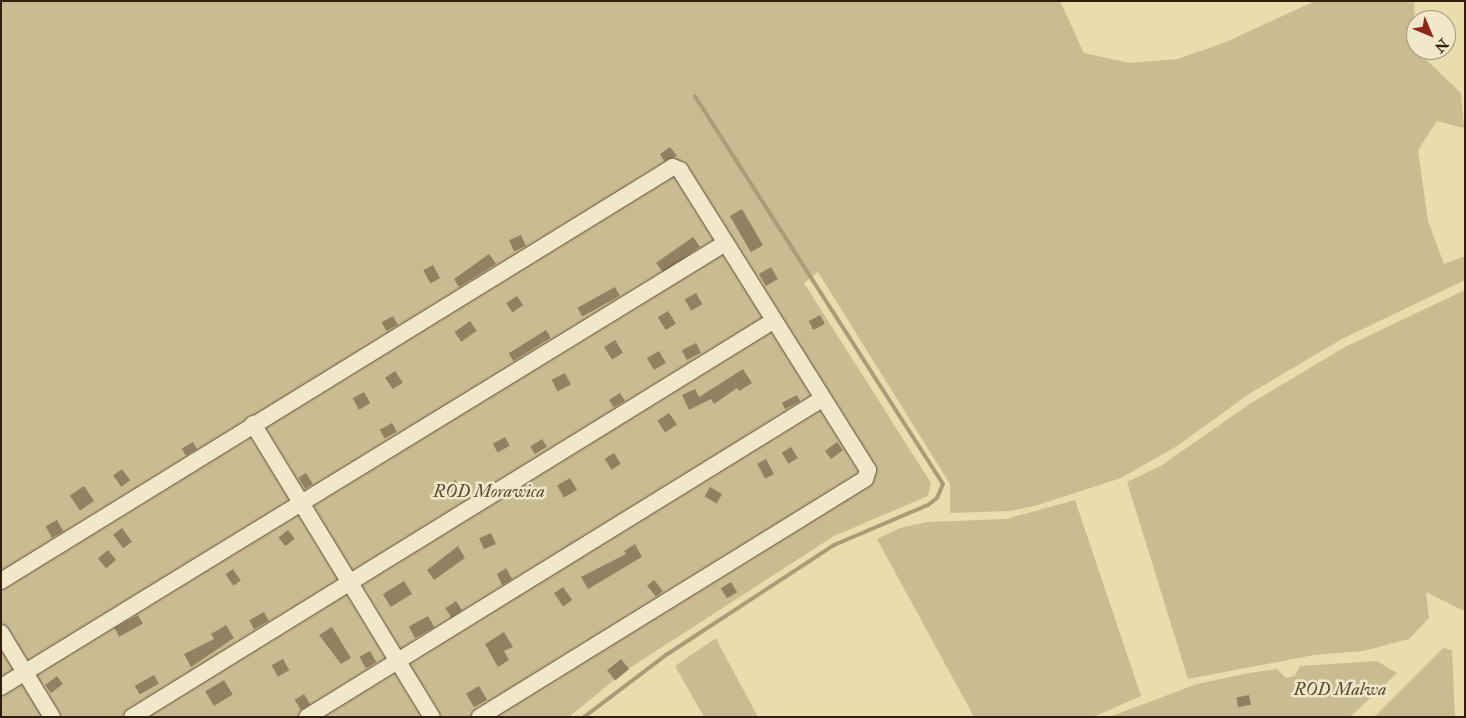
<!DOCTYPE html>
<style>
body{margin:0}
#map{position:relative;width:1466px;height:718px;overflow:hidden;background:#e9dcad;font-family:"IM FELL Double Pica",serif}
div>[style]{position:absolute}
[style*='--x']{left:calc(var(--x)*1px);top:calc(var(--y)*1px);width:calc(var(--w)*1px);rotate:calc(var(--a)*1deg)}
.green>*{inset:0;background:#cabc92}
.stream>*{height:4px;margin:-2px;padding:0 2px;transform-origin:2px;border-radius:2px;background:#ab9b77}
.building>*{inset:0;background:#918160;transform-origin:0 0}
.roads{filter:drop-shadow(0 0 1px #604e35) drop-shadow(0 0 1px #604e35)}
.minor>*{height:16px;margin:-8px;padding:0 8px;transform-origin:8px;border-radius:8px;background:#f1e8ca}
span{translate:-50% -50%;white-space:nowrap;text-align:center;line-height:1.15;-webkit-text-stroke:5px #f1e8ca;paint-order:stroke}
.park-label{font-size:18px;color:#604d35;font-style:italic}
.frame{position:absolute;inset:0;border:2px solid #321e0d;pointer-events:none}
.north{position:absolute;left:1406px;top:10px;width:50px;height:50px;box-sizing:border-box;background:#f1e8ca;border:1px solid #a5977e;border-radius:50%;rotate:135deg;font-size:14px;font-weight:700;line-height:20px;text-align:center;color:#321e0d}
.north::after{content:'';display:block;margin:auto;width:18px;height:22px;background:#8f2418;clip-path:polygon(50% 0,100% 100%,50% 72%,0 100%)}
</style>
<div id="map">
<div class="green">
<div style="clip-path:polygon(1px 1px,1060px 1px,1084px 53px,1129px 63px,1178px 59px,1226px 42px,1315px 1px,1414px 1px,1416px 50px,1461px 93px,1464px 128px,1437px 121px,1418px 150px,1428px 221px,1444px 264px,1465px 256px,1465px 280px,1342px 339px,1249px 394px,1177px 446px,1121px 478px,1035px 506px,1009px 511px,950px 513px,950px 484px,818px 272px,804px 283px,931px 483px,928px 496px,834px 536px,625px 671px,569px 717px,1px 717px)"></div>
<div style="clip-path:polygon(1465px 290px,1464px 611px,1426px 592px,1429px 618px,1409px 639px,1363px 651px,1314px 655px,1188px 679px,1127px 482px,1162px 465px,1251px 403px,1345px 347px)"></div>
<div style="clip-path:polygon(1075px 500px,1141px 696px,1093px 717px,974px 717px,877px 539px,900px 528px,927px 522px,1006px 519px)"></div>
<div style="clip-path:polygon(716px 638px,722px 650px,758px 717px,704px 717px,675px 666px)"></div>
<div style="clip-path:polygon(1443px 648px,1452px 650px,1455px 717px,1374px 717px)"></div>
<div style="clip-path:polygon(1377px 661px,1397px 673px,1350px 717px,1109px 717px,1197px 684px,1249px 673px,1277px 669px,1286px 678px,1295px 676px,1300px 666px)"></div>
</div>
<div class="stream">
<div style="--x:584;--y:717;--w:103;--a:-37.1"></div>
<div style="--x:666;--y:655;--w:201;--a:-33.2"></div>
<div style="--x:834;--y:545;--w:102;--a:-23.1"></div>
<div style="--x:928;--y:505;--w:11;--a:-38"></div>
<div style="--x:937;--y:498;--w:15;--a:-67"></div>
<div style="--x:943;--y:484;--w:460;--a:-122.6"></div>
</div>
<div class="building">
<div style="clip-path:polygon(670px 147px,677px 156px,664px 161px,660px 154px)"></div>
<div style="left:742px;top:209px;width:42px;height:14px;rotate:60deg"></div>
<div style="left:521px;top:235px;width:12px;height:13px;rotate:66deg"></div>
<div style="left:693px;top:237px;width:12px;height:45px;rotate:55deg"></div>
<div style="clip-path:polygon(489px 254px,496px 264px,459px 287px,454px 279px)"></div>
<div style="left:433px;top:265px;width:15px;height:11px;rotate:62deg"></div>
<div style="left:771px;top:267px;width:14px;height:14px;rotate:60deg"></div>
<div style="left:615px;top:287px;width:10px;height:43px;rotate:61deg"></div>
<div style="left:696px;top:293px;width:13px;height:13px;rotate:61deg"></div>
<div style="left:517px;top:296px;width:11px;height:13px;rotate:56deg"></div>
<div style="left:668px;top:311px;width:15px;height:12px;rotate:58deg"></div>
<div style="left:820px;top:315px;width:10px;height:13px;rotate:61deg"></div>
<div style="left:393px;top:316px;width:10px;height:13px;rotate:61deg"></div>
<div style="left:470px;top:321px;width:12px;height:19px;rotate:55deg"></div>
<div style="left:546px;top:330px;width:9px;height:44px;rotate:58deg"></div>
<div style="left:615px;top:340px;width:15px;height:13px;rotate:58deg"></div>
<div style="left:696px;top:343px;width:11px;height:16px;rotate:63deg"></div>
<div style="left:659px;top:351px;width:14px;height:14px;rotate:60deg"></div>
<div style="clip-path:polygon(743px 369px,752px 383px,739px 391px,737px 388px,714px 404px,711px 399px,689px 410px,682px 395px,695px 389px,699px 397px)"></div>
<div style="left:395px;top:371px;width:14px;height:12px;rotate:56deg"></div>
<div style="left:565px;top:373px;width:13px;height:15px;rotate:63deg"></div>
<div style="left:364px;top:392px;width:13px;height:13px;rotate:61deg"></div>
<div style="left:620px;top:393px;width:9px;height:13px;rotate:58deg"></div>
<div style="left:797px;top:395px;width:7px;height:17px;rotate:63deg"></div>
<div style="left:669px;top:413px;width:14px;height:14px;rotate:56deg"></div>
<div style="left:392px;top:423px;width:10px;height:14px;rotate:61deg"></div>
<div style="left:505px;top:437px;width:10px;height:14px;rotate:61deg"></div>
<div style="left:542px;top:439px;width:9px;height:14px;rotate:58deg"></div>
<div style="left:193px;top:442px;width:8px;height:13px;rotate:60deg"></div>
<div style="left:837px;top:442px;width:10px;height:15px;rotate:53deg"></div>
<div style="left:791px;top:447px;width:13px;height:11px;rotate:58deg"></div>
<div style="left:614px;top:453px;width:13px;height:11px;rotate:58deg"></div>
<div style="left:766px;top:459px;width:17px;height:10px;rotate:62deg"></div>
<div style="left:122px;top:469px;width:14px;height:11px;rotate:54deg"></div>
<div style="left:306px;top:473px;width:13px;height:9px;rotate:58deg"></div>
<div style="left:570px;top:478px;width:14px;height:15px;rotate:60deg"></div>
<div style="left:455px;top:480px;width:13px;height:13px;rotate:58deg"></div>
<div style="left:84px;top:486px;width:18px;height:17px;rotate:56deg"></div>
<div style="left:710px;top:487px;width:14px;height:11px;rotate:30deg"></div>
<div style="left:57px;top:520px;width:13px;height:13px;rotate:61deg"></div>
<div style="left:122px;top:528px;width:17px;height:11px;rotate:54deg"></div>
<div style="left:288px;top:530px;width:11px;height:12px;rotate:52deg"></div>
<div style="left:491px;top:533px;width:12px;height:13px;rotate:66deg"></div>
<div style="clip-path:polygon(635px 544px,642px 557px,588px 589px,581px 577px,626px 554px,624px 551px)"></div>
<div style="clip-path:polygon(458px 546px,465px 558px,434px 580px,427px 570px)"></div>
<div style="left:108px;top:550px;width:13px;height:13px;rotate:51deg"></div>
<div style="clip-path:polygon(506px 568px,512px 579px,502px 585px,497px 574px)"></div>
<div style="left:233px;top:569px;width:14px;height:9px;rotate:56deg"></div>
<div style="left:654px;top:580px;width:14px;height:9px;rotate:51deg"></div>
<div style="left:404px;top:581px;width:15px;height:25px;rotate:58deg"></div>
<div style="left:731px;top:582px;width:12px;height:12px;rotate:59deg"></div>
<div style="left:563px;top:587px;width:16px;height:11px;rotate:55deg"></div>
<div style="left:456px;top:601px;width:11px;height:13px;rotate:56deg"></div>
<div style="left:264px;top:612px;width:10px;height:17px;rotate:61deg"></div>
<div style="left:138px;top:615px;width:10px;height:27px;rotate:61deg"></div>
<div style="left:428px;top:616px;width:13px;height:22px;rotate:61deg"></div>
<div style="clip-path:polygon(226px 625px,234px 638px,191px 667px,184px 654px,214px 639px,211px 634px)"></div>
<div style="clip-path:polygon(332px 627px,351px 658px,341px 664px,319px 635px)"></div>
<div style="clip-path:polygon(504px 632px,513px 647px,504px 651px,509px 660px,498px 667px,485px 644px)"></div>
<div style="left:370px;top:651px;width:13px;height:12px;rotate:61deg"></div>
<div style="left:283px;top:659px;width:13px;height:13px;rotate:61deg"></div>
<div style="left:621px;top:659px;width:13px;height:18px;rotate:51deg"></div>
<div style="left:154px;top:675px;width:10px;height:22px;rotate:61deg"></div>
<div style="left:57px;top:676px;width:10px;height:15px;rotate:53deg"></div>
<div style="left:224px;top:680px;width:17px;height:22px;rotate:59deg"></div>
<div style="left:479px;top:686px;width:16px;height:15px;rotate:60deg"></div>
<div style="left:304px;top:694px;width:12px;height:11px;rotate:59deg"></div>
<div style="left:1249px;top:695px;width:10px;height:13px;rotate:79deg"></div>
</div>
<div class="roads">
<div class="minor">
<div style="--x:253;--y:424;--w:343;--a:58.6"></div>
<div style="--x:1;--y:581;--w:789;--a:-31.64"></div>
<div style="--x:673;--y:167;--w:8;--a:23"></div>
<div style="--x:680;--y:170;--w:354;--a:57.9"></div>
<div style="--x:868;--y:470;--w:9;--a:108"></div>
<div style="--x:865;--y:479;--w:453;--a:148.3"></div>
<div style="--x:1;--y:633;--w:98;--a:58.7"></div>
<div style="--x:1;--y:687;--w:848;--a:-31.5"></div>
<div style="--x:132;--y:717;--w:753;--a:-31.71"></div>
<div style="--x:307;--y:717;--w:605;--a:-31.69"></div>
</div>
</div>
<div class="park-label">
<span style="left:489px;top:492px">ROD Morawica</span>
<span style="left:1340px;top:690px">ROD Malwa</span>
</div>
<div class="frame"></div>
<div class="north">N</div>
</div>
